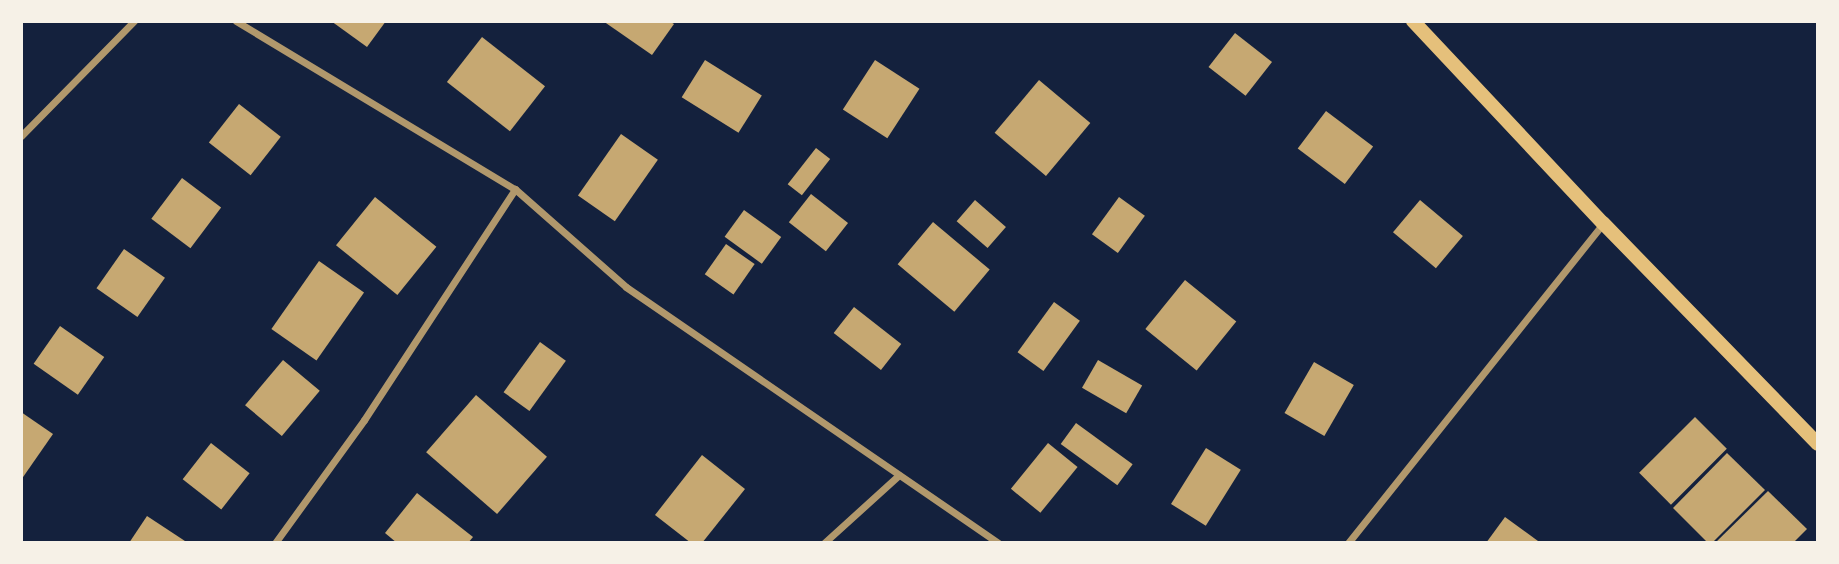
<!DOCTYPE html>
<style>
body{margin:0}
#map{position:relative;width:1839px;height:564px;overflow:hidden;background:#14213d;font-family:"Work Sans",sans-serif}
div>[style]{position:absolute}
[style*='--x']{left:calc(var(--x)*1px);top:calc(var(--y)*1px);width:calc(var(--w)*1px);rotate:calc(var(--a)*1deg)}
.building>*{inset:0;background:#c6a872;transform-origin:0 0}
.minor>*{height:7px;margin:-3.5px;padding:0 3.5px;transform-origin:3.5px;border-radius:3.5px;background:#b1986c}
.secondary>*{height:14px;margin:-7px;padding:0 7px;transform-origin:7px;border-radius:7px;background:#e5c07b}
span{translate:-50% -50%;white-space:nowrap;text-align:center;line-height:1.15;-webkit-text-stroke:6px #f6f1e7;paint-order:stroke}
.frame{position:absolute;inset:0;border:23px solid #f6f1e7;pointer-events:none}
</style>
<div id="map">
<div class="building">
<div style="clip-path:polygon(331px 21px,386px 21px,367px 47px)"></div>
<div style="clip-path:polygon(603px 21px,669px 21px,674px 24px,652px 55px)"></div>
<div style="left:1235px;top:33px;width:47px;height:43px;rotate:38deg"></div>
<div style="left:482px;top:37px;width:80px;height:57px;rotate:38deg"></div>
<div style="left:705px;top:60px;width:67px;height:44px;rotate:32deg"></div>
<div style="left:875px;top:60px;width:53px;height:59px;rotate:33deg"></div>
<div style="left:1039px;top:80px;width:67px;height:69px;rotate:40deg"></div>
<div style="left:239px;top:104px;width:53px;height:49px;rotate:38deg"></div>
<div style="left:1326px;top:111px;width:59px;height:47px;rotate:37deg"></div>
<div style="left:621px;top:134px;width:45px;height:75px;rotate:35deg"></div>
<div style="left:816px;top:148px;width:18px;height:46px;rotate:38deg"></div>
<div style="left:182px;top:178px;width:49px;height:51px;rotate:37deg"></div>
<div style="left:811px;top:194px;width:47px;height:36px;rotate:38deg"></div>
<div style="left:375px;top:197px;width:79px;height:62px;rotate:39deg"></div>
<div style="left:1119px;top:197px;width:32px;height:46px;rotate:36deg"></div>
<div style="left:975px;top:200px;width:41px;height:28px;rotate:41deg"></div>
<div style="left:1420px;top:200px;width:56px;height:42px;rotate:40deg"></div>
<div style="left:744px;top:210px;width:46px;height:33px;rotate:36deg"></div>
<div style="left:933px;top:222px;width:74px;height:55px;rotate:40deg"></div>
<div style="left:726px;top:244px;width:35px;height:37px;rotate:35deg"></div>
<div style="left:124px;top:249px;width:50px;height:48px;rotate:35deg"></div>
<div style="left:319px;top:261px;width:55px;height:83px;rotate:35deg"></div>
<div style="left:1185px;top:280px;width:66px;height:63px;rotate:39deg"></div>
<div style="left:1054px;top:302px;width:32px;height:62px;rotate:36deg"></div>
<div style="left:854px;top:307px;width:60px;height:33px;rotate:38deg"></div>
<div style="left:60px;top:326px;width:54px;height:46px;rotate:35deg"></div>
<div style="left:540px;top:342px;width:32px;height:62px;rotate:36deg"></div>
<div style="left:283px;top:360px;width:48px;height:59px;rotate:40deg"></div>
<div style="left:1098px;top:360px;width:51px;height:32px;rotate:30deg"></div>
<div style="left:1314px;top:362px;width:46px;height:59px;rotate:30deg"></div>
<div style="left:476px;top:395px;width:94px;height:76px;rotate:41deg"></div>
<div style="clip-path:polygon(21px 412px,53px 434px,21px 480px)"></div>
<div style="left:1695px;top:417px;width:45px;height:79px;rotate:45deg"></div>
<div style="left:1076px;top:423px;width:70px;height:26px;rotate:36deg"></div>
<div style="left:211px;top:443px;width:49px;height:46px;rotate:38deg"></div>
<div style="left:1048px;top:443px;width:38px;height:59px;rotate:39deg"></div>
<div style="left:1206px;top:448px;width:41px;height:66px;rotate:32deg"></div>
<div style="clip-path:polygon(1727px 453px,1765px 490px,1712px 543px,1708px 543px,1673px 508px)"></div>
<div style="clip-path:polygon(702px 455px,745px 489px,702px 543px,691px 543px,655px 515px)"></div>
<div style="clip-path:polygon(1768px 491px,1807px 529px,1793px 543px,1715px 543px)"></div>
<div style="clip-path:polygon(417px 493px,473px 537px,468px 543px,397px 543px,385px 533px)"></div>
<div style="clip-path:polygon(147px 516px,188px 543px,129px 543px)"></div>
<div style="clip-path:polygon(1505px 517px,1538px 541px,1536px 543px,1486px 543px)"></div>
</div>
<div class="minor">
<div style="--x:236;--y:21;--w:326;--a:31.1"></div>
<div style="--x:515;--y:189;--w:148;--a:41.4"></div>
<div style="--x:626;--y:287;--w:452;--a:34.5"></div>
<div style="--x:21;--y:136;--w:161;--a:-45.5"></div>
<div style="--x:275;--y:543;--w:152;--a:-54.1"></div>
<div style="--x:364;--y:420;--w:276;--a:-56.8"></div>
<div style="--x:824;--y:543;--w:101;--a:-42.2"></div>
<div style="--x:1348;--y:543;--w:409;--a:-51.4"></div>
</div>
<div class="secondary">
<div style="--x:1413;--y:21;--w:277;--a:46.8"></div>
<div style="--x:1603;--y:223;--w:308;--a:45.8"></div>
</div>
<div class="frame"></div>
</div>
